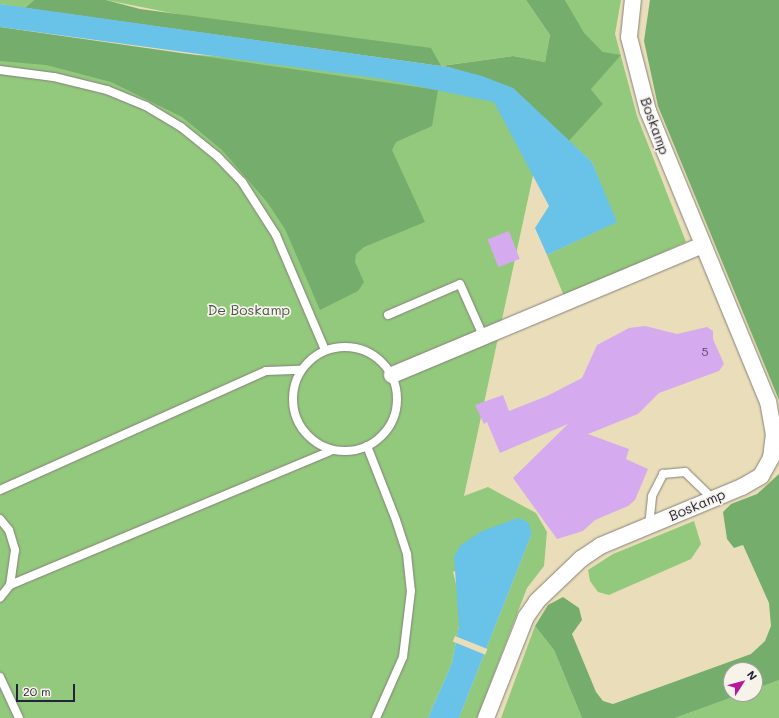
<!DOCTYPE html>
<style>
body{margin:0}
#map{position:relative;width:779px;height:718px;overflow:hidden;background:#e9deb9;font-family:Mali,sans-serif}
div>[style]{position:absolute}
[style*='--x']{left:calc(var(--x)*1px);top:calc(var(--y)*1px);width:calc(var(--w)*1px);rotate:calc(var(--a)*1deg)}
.green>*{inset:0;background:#92c97c}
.forest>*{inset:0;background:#75ad6c}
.water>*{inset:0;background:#69c2e7}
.pier>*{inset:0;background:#e9deb9;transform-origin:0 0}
.building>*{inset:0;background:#d6aaee;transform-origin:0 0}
.roads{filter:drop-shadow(0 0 1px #86807a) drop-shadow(0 0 1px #86807a)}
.service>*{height:8px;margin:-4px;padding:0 4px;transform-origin:4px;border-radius:4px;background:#fff}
.service>.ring{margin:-4px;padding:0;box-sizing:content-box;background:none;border:8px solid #fff;border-radius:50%}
.minor>*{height:16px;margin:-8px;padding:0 8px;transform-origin:8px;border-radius:8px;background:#fff}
span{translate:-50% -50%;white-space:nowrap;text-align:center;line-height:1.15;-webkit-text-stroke:3.5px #f7f3e8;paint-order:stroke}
.number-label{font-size:12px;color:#4f4468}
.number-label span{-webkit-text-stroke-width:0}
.street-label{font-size:14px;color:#22223b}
.park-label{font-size:14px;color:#44544e}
.north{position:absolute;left:723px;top:662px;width:40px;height:40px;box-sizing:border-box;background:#f7f3e8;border:1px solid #a29fa3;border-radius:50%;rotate:54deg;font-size:11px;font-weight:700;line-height:16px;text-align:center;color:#22223b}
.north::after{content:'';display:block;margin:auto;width:14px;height:18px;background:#b5179e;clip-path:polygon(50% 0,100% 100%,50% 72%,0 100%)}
.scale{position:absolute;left:16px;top:684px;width:59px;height:18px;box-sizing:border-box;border:2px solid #22223b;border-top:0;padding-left:5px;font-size:12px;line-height:14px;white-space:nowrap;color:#22223b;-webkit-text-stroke:3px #f7f3e8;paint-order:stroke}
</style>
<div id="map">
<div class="green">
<div style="clip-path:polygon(0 0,34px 0,25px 8px,0 4px)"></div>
<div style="clip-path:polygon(106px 0,526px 0,550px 35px,545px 62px,513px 56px,440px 66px)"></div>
<div style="clip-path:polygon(565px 0,621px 0,615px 34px,637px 116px,686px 242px,564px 296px,547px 255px,616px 222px,592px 162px,569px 141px,603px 104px,591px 89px,603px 52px,583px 33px)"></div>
<div style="clip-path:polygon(0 42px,554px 78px,464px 496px,488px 487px,536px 513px,547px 532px,544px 566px,527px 588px,477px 718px,459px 718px,532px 533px,453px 572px,459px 596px,459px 626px,452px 663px,428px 718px,0 718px)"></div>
<div style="clip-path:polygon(694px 521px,701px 544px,691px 559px,609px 595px,598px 592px,590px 581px,588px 570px,613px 554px)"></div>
<div style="clip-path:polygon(535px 626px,554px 650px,582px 718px,501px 718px)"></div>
<div style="clip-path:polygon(779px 680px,779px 718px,675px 718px,741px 694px,755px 694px,755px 689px)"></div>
</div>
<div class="forest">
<div style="clip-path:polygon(34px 0,106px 0,140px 9px,431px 48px,441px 66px,513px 56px,545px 62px,550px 35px,526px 0,565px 0,584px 33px,603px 52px,621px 55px,591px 89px,603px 104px,569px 141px,513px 88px,448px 67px,25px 8px)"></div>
<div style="clip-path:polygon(650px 0,779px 0,779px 400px,658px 106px,644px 41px)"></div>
<div style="clip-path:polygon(0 27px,438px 90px,432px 126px,396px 142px,392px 150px,425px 222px,364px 247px,356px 254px,355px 262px,364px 282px,358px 291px,320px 310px,285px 229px,267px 202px,222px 150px,182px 117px,111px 82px,46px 65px,0 61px)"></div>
<div style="clip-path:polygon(779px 474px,779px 680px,755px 689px,755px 670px,731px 670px,731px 694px,741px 694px,675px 718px,582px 718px,554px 650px,535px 626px,548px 605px,563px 597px,579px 608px,582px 620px,572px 634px,596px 692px,603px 701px,613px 704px,751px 654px,765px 641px,771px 626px,769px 603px,743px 545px,734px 548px,727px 539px,723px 512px,731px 504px,757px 494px)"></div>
</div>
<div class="water">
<div style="clip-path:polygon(0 4px,448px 67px,482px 76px,513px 88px,592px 162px,617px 222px,547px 255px,535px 228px,549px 206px,494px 102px,383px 79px,0 27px)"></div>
<div style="clip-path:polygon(518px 518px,528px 522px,532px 533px,459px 718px,428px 718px,452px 663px,459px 626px,454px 556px,461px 545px,482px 531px)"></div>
</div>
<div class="pier">
<div style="left:455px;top:636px;width:35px;height:6px;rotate:22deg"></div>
</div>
<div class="building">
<div style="left:509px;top:231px;width:30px;height:23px;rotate:69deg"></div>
<div style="clip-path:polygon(645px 326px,677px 334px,707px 327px,713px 331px,713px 339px,724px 364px,719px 371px,659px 393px,638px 414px,588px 434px,629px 449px,626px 459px,648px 469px,635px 500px,628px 506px,595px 520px,583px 531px,557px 539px,513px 478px,568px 424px,500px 453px,487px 422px,484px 424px,475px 405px,503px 395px,509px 411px,547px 396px,582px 378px,597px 345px,629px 328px)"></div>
</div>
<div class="roads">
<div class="service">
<div style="--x:0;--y:70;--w:54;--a:7.4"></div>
<div style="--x:54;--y:77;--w:55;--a:13.8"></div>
<div style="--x:107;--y:90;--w:42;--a:22.3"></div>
<div style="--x:146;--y:106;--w:41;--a:31"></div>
<div style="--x:181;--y:127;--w:48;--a:39"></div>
<div style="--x:218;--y:157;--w:35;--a:46"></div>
<div style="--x:242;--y:182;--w:63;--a:57.3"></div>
<div style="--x:276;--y:235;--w:125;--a:66.9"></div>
<div style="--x:388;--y:315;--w:78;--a:-23.3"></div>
<div style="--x:460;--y:284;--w:59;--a:66"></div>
<div class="ring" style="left:293px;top:347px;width:96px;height:96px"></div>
<div style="--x:367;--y:446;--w:79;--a:68.6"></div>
<div style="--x:396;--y:520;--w:36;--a:72"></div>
<div style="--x:407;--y:554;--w:37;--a:84"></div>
<div style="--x:411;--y:591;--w:66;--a:96.9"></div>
<div style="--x:403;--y:657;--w:67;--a:113.9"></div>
<div style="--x:0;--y:490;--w:291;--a:-24.1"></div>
<div style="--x:266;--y:371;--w:34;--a:-2"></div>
<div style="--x:0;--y:519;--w:14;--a:51"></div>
<div style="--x:9;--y:530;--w:21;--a:73"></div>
<div style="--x:15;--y:550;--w:35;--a:98"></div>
<div style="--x:10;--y:585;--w:16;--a:128"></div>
<div style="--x:649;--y:526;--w:30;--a:-84"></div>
<div style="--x:652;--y:496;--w:25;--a:-63"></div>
<div style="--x:663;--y:474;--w:22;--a:-5"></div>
<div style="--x:685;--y:472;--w:39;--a:44"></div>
<div style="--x:10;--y:585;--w:347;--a:-22.7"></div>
<div style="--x:0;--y:677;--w:45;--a:65.1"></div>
</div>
<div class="minor">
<div style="--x:392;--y:375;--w:335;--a:-22.7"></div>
<div style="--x:486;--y:718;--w:109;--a:-68.4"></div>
<div style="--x:526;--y:617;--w:19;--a:-55"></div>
<div style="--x:537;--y:601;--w:61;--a:-43.7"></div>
<div style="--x:581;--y:559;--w:23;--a:-34"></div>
<div style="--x:600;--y:546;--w:154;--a:-22.6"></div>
<div style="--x:742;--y:487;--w:22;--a:-30"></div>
<div style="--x:761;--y:476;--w:21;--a:-61"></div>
<div style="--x:771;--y:458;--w:23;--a:-83"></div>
<div style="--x:774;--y:435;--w:34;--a:-100"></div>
<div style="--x:768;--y:402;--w:315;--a:-112.4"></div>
<div style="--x:648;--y:111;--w:76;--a:-104.4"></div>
<div style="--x:629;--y:37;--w:37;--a:-84"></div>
</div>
</div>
<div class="number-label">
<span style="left:705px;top:352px">5</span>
</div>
<div class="street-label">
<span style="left:655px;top:126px;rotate:70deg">Boskamp</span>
<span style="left:697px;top:505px;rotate:-23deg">Boskamp</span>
</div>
<div class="park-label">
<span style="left:249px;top:310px">De Boskamp</span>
</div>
<div class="north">N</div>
<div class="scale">20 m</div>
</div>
